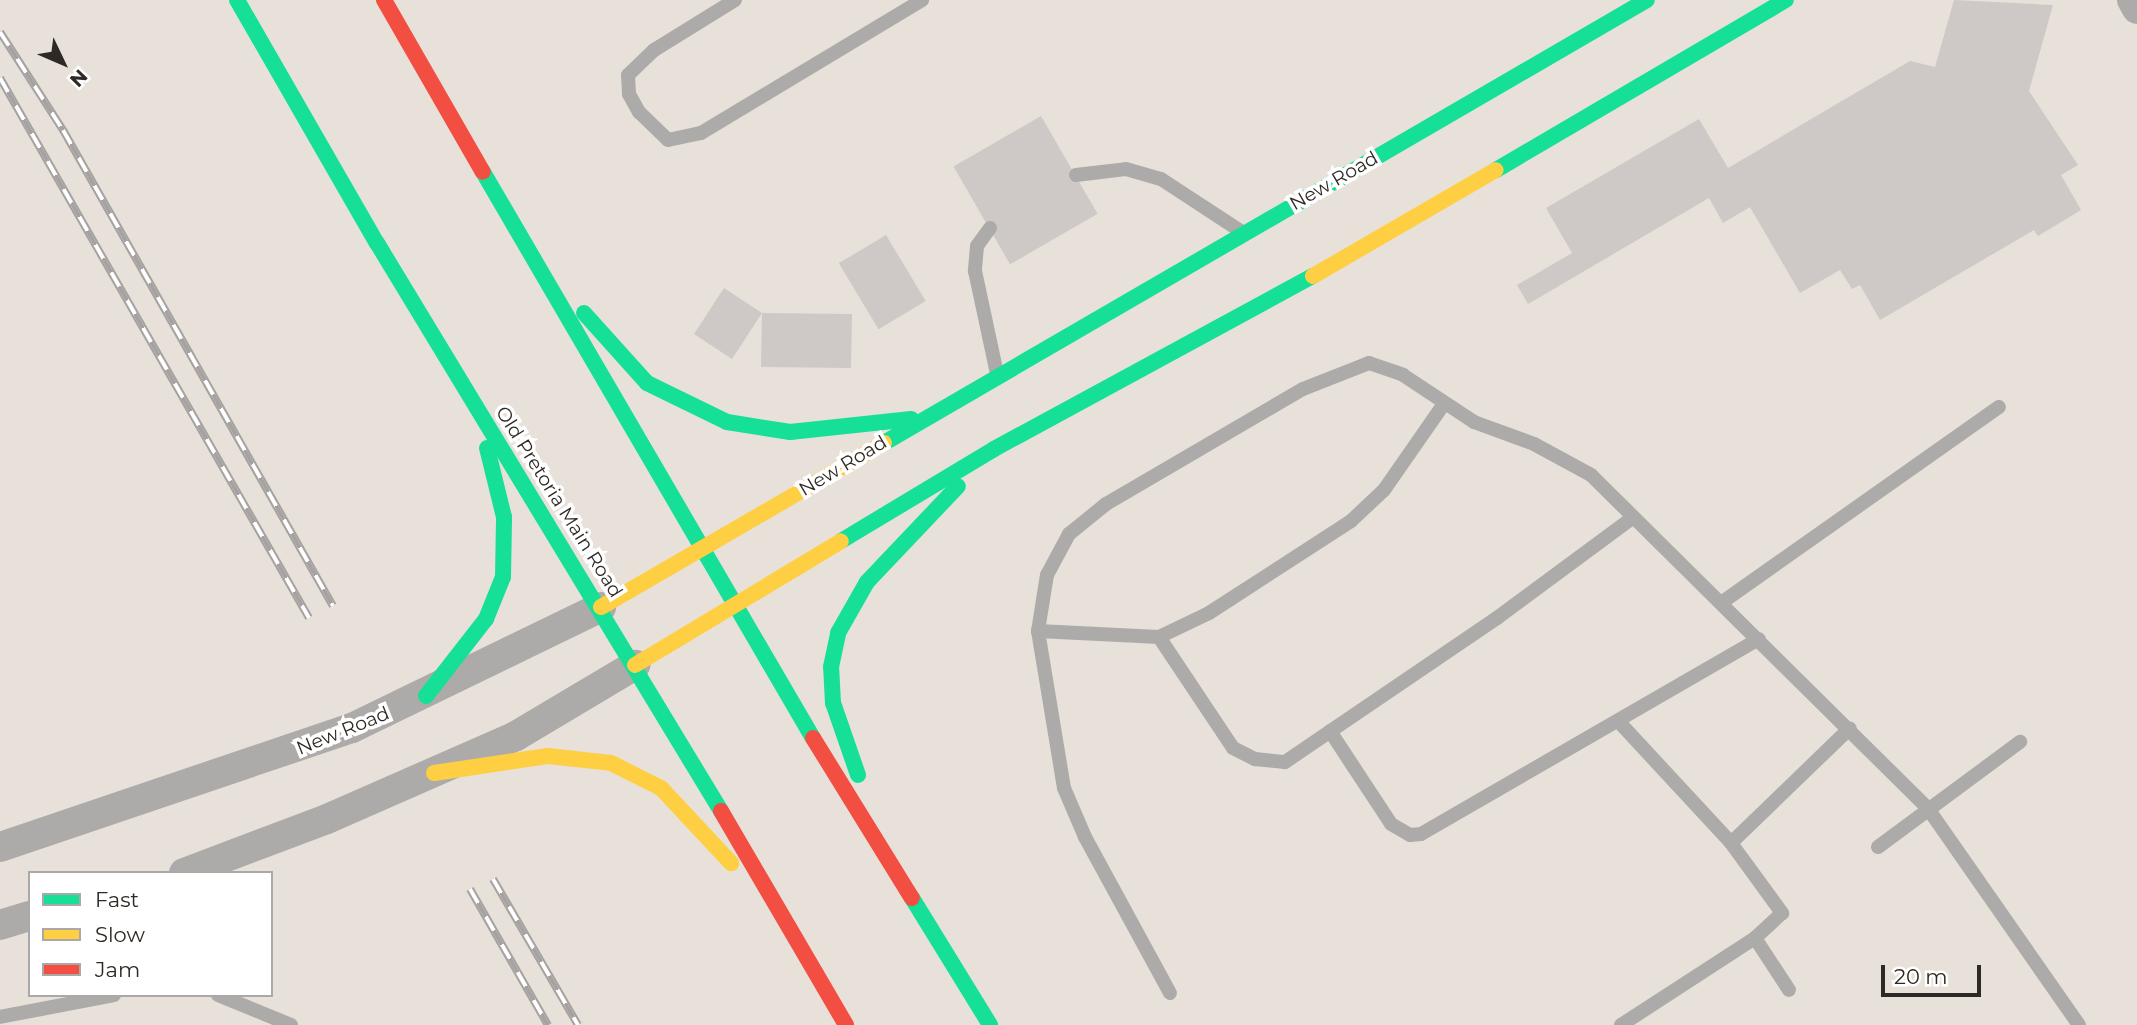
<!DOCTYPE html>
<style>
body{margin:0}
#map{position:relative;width:2137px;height:1025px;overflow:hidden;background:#e8e1da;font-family:Montserrat,sans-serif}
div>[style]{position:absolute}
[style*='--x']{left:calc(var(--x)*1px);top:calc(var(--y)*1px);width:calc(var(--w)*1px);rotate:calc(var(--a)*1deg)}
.building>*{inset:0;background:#cec8c6;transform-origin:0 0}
.lane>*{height:14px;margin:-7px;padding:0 7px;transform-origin:7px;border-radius:7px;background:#adabaa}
.street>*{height:30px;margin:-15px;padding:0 15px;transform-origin:15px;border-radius:15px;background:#adabaa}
.fast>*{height:16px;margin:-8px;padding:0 8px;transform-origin:8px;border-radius:8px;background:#16e098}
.slow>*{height:16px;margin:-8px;padding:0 8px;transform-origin:8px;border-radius:8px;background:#ffcf43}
.jam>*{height:16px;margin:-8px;padding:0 8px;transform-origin:8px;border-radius:8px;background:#f24e42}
.rail>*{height:8px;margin-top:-4px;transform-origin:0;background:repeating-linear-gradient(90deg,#fff 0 16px,#a6a2a1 0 32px);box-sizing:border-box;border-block:2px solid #a6a2a1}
span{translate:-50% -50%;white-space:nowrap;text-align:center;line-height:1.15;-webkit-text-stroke:7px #fff;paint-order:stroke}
.street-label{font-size:19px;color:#2e2924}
.legend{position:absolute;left:28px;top:871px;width:245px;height:126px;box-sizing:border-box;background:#fff;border:2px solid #aba9a7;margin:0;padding:9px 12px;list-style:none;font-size:21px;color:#2e2924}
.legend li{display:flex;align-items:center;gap:14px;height:35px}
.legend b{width:35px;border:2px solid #aba9a7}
.north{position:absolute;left:28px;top:28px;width:70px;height:70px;-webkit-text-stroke:5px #fff;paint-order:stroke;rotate:134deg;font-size:19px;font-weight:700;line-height:28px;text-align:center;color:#2e2924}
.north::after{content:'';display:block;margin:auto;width:24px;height:32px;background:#2e2924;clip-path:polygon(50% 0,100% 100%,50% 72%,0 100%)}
.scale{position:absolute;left:1881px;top:965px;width:100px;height:32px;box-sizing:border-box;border:4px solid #2e2924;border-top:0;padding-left:9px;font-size:21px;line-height:24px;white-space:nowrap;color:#2e2924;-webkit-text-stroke:5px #fff;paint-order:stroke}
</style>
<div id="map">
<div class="building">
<div style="clip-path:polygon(1954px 0,2053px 5px,2029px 91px,2078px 165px,2061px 175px,2081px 210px,2038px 236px,2034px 230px,1880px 320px,1860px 285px,1852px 289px,1840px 270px,1800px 293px,1750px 207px,1723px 223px,1709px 198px,1528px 304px,1517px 285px,1572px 253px,1546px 208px,1699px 119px,1728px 168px,1910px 61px,1935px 67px)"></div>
<div style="left:1041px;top:116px;width:113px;height:101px;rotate:60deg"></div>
<div style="left:886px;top:235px;width:77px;height:55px;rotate:59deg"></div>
<div style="clip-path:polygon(724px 288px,762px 313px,852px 314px,851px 368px,761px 367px,762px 313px,732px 359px,694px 334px)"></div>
</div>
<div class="lane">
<div style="--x:735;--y:0;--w:95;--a:148.3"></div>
<div style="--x:654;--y:50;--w:36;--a:136"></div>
<div style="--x:628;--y:75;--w:19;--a:87"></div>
<div style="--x:629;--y:94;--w:21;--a:61"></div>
<div style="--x:639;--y:112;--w:40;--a:44"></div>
<div style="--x:668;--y:140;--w:34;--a:-12"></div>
<div style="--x:701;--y:133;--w:258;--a:-31"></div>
<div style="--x:1076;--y:175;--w:50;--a:-6.8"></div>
<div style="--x:1126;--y:169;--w:36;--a:16"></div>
<div style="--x:1161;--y:179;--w:97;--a:33.2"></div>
<div style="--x:990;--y:228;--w:22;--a:126"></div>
<div style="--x:977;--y:246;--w:25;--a:95"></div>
<div style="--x:975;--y:271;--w:105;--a:77.9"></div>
<div style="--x:1721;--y:603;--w:340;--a:-35.2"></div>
<div style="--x:1038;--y:631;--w:121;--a:2.8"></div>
<div style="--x:1159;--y:637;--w:55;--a:-25.6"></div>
<div style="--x:1209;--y:613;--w:169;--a:-32.9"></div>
<div style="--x:1351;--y:521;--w:45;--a:-43.2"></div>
<div style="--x:1384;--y:490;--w:103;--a:-55.2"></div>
<div style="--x:1159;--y:637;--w:133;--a:56.3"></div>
<div style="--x:1233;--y:748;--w:25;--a:27"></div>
<div style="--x:1255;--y:759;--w:30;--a:6"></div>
<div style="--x:1285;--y:762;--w:256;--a:-34.2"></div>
<div style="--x:1497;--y:618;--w:168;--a:-36.5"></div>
<div style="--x:1620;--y:723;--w:163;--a:47.2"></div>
<div style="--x:1731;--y:843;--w:87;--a:53.9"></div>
<div style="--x:1782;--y:913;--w:37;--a:137"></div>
<div style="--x:1755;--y:938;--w:160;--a:147"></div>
<div style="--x:1330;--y:731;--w:111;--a:56.7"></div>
<div style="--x:1391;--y:824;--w:22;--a:30"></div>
<div style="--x:1410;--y:835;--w:11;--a:-5"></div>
<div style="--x:1421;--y:834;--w:390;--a:-30"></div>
<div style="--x:1731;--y:843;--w:165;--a:-44"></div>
<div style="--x:1878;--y:847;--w:177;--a:-36.5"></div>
<div style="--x:1755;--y:938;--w:62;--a:56.8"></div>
<div style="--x:1170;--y:993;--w:178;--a:-118.6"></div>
<div style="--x:1085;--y:837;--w:53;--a:-113.2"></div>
<div style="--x:1064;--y:788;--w:159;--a:-99.4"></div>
<div style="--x:1038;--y:631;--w:57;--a:-80.9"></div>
<div style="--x:1047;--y:575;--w:47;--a:-61.8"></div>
<div style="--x:1069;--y:534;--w:48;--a:-39"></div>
<div style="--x:1106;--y:504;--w:228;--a:-30.3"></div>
<div style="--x:1303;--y:389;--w:71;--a:-21.5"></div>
<div style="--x:1369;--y:363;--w:36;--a:19"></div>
<div style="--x:1403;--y:375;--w:85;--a:33.5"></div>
<div style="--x:1474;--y:422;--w:64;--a:20.1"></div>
<div style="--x:1534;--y:444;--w:65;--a:28.5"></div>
<div style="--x:1591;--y:475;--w:476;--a:44.7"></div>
<div style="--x:1929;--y:810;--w:262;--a:55.1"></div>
<div style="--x:218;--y:995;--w:79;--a:22.3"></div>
<div style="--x:0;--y:1017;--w:116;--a:-10.9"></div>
</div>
<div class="street">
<div style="--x:2132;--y:0;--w:10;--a:61"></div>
<div style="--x:0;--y:847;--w:372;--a:-18.7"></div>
<div style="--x:352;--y:728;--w:277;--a:-25.9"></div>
<div style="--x:184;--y:873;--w:153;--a:-20.7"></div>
<div style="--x:327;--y:819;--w:206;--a:-23.7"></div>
<div style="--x:516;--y:736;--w:139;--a:-30.8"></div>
<div style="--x:0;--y:925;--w:31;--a:-17"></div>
</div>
<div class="fast">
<div style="--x:237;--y:0;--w:280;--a:60.1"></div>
<div style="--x:377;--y:243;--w:664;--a:58.8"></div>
<div style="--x:1496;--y:170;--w:336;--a:-30.4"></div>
<div style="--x:483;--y:172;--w:655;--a:59.76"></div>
<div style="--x:584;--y:313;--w:94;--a:48"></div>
<div style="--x:647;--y:383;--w:89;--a:26"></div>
<div style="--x:727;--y:422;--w:64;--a:9"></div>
<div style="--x:790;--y:432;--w:122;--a:-6.1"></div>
<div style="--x:884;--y:443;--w:882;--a:-30.14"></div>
<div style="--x:841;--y:541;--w:179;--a:-31"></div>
<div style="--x:994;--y:449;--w:363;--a:-28.5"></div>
<div style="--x:426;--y:696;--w:98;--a:-52.1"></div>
<div style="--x:486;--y:619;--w:45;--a:-68"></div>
<div style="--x:503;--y:577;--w:60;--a:-89"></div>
<div style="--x:504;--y:517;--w:71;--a:-103.8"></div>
<div style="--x:858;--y:775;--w:76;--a:-109.1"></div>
<div style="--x:833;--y:703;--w:36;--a:-93"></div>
<div style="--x:831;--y:667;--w:35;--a:-78"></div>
<div style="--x:838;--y:633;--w:59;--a:-60.4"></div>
<div style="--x:867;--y:582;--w:132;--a:-46.5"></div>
<div style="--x:912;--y:898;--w:149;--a:58.4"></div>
</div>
<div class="slow">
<div style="--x:1313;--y:276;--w:211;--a:-30.1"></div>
<div style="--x:601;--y:607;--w:327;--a:-30.1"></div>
<div style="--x:635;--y:665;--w:240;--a:-31"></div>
<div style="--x:434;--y:773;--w:115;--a:-8.5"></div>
<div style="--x:548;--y:756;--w:63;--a:6.3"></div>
<div style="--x:611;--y:763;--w:56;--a:26.6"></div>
<div style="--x:661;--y:788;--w:103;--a:47"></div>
</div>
<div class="jam">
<div style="--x:384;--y:0;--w:198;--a:60.1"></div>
<div style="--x:813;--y:738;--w:188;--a:58.3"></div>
<div style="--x:721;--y:811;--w:248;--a:59.7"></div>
</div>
<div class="rail">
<div style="--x:0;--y:32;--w:117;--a:57.3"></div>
<div style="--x:63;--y:130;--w:547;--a:60.44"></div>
<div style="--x:0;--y:78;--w:622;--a:60.22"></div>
<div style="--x:493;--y:879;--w:169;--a:59.8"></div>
<div style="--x:470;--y:889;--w:157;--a:60.2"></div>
</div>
<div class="street-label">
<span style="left:1334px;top:181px;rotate:-30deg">New Road</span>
<span style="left:843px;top:466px;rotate:-31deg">New Road</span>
<span style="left:559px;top:502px;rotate:58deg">Old Pretoria Main Road</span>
<span style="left:343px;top:731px;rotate:-22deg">New Road</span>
</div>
<ul class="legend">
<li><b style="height:9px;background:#16e098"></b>Fast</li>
<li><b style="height:9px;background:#ffcf43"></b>Slow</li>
<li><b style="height:9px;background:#f24e42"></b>Jam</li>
</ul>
<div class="north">N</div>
<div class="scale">20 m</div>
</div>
